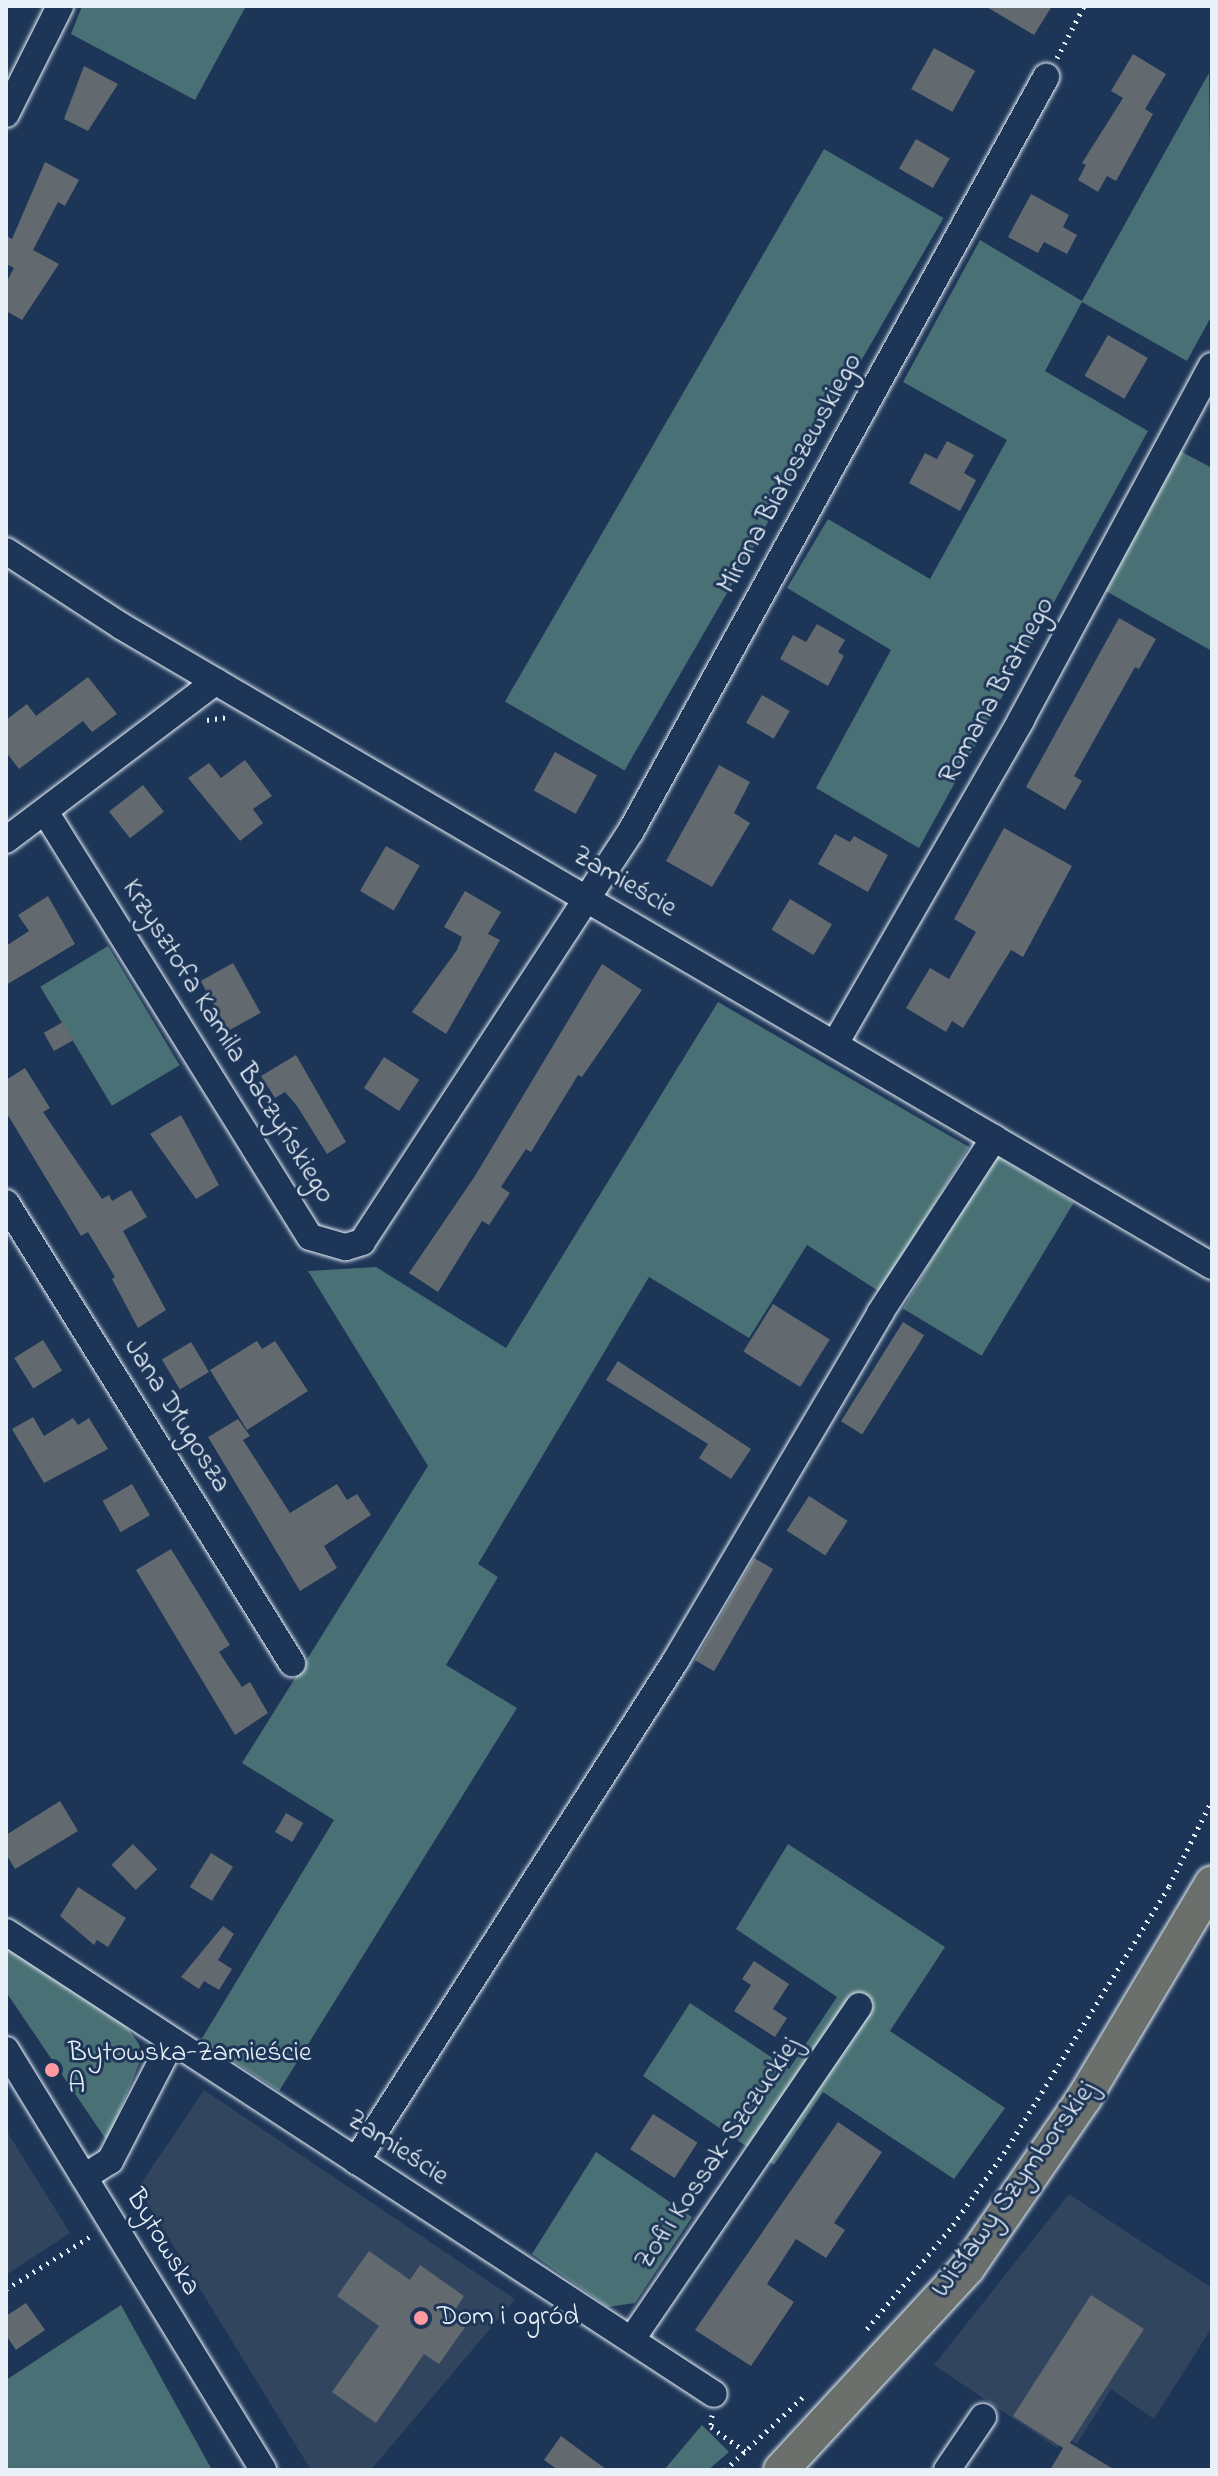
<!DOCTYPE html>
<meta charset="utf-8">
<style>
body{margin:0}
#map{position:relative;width:1218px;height:2476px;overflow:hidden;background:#1d3557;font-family:"Indie Flower",sans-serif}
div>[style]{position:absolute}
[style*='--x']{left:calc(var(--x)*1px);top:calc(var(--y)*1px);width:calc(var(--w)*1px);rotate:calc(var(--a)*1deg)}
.built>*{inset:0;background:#32455e}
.green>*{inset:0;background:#497074;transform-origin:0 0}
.building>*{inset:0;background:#636a6f;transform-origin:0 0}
.path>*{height:5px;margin-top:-2.5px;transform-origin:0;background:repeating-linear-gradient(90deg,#e8f1f8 0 2px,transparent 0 8px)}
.roads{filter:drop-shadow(0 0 2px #e8f1f8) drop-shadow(0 0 2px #e8f1f8)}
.minor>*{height:26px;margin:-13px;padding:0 13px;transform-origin:13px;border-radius:13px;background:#1d3557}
.major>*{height:34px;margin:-17px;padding:0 17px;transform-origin:17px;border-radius:17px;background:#6b706d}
.dots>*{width:22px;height:22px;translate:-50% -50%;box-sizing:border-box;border:4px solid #1d3557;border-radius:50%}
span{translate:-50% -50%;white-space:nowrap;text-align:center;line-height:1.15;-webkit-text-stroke:6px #1d3557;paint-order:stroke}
.street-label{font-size:28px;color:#e8f1f8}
.poi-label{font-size:28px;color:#e8f1f8}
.left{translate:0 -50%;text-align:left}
.frame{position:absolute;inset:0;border:8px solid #e8f1f8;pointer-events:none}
</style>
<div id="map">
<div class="built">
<div style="clip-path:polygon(204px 2090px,515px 2299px,371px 2470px,311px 2470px,138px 2188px)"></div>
<div style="clip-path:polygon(6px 2130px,70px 2233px,6px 2275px)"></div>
<div style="clip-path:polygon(1069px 2194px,1212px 2288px,1212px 2327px,1154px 2419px,1111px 2389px,1077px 2444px,1065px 2437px,1057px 2448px,934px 2365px)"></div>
</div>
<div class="green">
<div style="clip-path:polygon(82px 6px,246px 6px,195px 100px,71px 34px)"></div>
<div style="clip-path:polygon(1209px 73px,1212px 315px,1187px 361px,1082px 302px,1045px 371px,1148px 431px,919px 848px,816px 788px,891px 650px,787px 588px,828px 519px,930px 579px,1007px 440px,903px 382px,980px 240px,1082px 301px)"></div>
<div style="left:824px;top:149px;width:138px;height:638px;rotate:30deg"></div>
<div style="clip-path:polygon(1180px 451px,1212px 468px,1210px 650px,1106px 591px)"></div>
<div style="left:108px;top:946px;width:139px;height:79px;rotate:59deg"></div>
<div style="clip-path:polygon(718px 1002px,969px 1147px,880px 1292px,807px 1245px,749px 1338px,649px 1277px,478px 1564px,498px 1577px,446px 1665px,517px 1708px,279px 2091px,201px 2040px,334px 1820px,242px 1763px,428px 1466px,308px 1271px,376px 1267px,506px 1348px)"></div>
<div style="left:995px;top:1155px;width:92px;height:179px;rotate:31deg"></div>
<div style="clip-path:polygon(788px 1844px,945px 1947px,890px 2031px,1005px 2108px,954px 2179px,823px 2092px,774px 2165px,643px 2076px,690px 2003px,789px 2069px,837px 1997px,736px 1929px)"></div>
<div style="clip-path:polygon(6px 1946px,127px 2027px,139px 2044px,142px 2057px,107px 2141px,6px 1992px)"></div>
<div style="clip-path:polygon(596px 2152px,692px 2217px,635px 2303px,608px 2307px,532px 2254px)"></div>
<div style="clip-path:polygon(121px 2305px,212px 2470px,6px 2470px,6px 2380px)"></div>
<div style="clip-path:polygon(702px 2425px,729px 2452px,708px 2470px,664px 2470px)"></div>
</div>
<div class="building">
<div style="clip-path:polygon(985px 6px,1052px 6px,1034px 35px)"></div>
<div style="left:934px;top:48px;width:47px;height:47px;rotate:29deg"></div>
<div style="clip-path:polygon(1133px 54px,1166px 74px,1145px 109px,1153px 114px,1116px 181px,1107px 176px,1098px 192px,1078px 180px,1086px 165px,1082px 163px,1123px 98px,1111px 91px)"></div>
<div style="clip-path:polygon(84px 66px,118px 84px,88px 131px,64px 119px)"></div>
<div style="left:916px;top:139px;width:39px;height:34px;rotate:30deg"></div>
<div style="clip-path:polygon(45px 162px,79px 180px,65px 206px,58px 202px,33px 250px,59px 264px,22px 320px,6px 311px,6px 283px,14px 268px,6px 264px,6px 236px,12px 239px)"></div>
<div style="clip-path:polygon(1031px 194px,1069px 215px,1063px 227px,1077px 235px,1067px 254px,1044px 242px,1038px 253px,1008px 237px)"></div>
<div style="left:1108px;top:335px;width:46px;height:47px;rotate:30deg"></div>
<div style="clip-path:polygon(947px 441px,974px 455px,964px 473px,976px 480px,960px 511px,909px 483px,925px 453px,937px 459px)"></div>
<div style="clip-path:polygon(1119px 618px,1156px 639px,1139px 669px,1135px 667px,1074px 776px,1082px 781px,1065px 810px,1026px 787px)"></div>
<div style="clip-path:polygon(817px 624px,845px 640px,838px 652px,844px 656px,828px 686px,780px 659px,793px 635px,806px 642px)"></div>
<div style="clip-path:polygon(88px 677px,117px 714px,92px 732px,83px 721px,19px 769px,6px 752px,6px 720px,27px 704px,36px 716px)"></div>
<div style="left:762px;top:695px;width:32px;height:32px;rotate:30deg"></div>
<div style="left:555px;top:752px;width:48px;height:44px;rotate:29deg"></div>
<div style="clip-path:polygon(245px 760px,272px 796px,253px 809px,263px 823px,240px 841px,188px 778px,209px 763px,221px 778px)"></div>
<div style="clip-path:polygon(719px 765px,750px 782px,734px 813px,750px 823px,712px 887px,666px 861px)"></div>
<div style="left:143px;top:785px;width:34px;height:43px;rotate:52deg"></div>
<div style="clip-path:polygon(1004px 828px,1072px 866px,1023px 957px,1011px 950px,963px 1028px,952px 1021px,946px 1032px,906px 1008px,930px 968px,949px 979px,976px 932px,954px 919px)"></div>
<div style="clip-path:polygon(835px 834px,850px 842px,854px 836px,888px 855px,868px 892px,818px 864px)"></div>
<div style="left:386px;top:846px;width:39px;height:52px;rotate:30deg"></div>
<div style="clip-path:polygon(465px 891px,501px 912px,488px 934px,500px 940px,446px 1034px,412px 1012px,457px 950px,462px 937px,444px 927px)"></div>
<div style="clip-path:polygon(48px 896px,75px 944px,6px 985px,6px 946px,29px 931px,18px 915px)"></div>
<div style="left:790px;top:899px;width:49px;height:36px;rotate:31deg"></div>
<div style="left:233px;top:963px;width:57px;height:37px;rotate:61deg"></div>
<div style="clip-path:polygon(602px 964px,642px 990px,582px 1077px,578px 1075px,531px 1152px,526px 1149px,501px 1187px,510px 1193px,489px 1225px,482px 1221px,438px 1292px,409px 1273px,475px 1176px)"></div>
<div style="left:63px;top:1022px;width:21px;height:22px;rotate:61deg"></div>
<div style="clip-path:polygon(296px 1055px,346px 1142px,327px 1154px,297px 1106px,285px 1092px,275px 1098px,261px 1076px)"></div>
<div style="left:384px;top:1057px;width:42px;height:37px;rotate:33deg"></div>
<div style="clip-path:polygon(25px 1068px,50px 1108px,43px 1112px,102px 1199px,109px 1195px,112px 1201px,131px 1190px,147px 1217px,123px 1231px,166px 1310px,138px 1328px,112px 1279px,115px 1277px,88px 1232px,81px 1236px,6px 1112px,6px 1080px)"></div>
<div style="clip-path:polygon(181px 1115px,219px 1185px,196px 1199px,150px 1134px)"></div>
<div style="left:773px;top:1304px;width:67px;height:56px;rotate:32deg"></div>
<div style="left:903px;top:1322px;width:25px;height:117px;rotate:32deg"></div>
<div style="left:43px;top:1340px;width:36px;height:34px;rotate:58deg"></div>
<div style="clip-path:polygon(257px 1341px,262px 1349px,275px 1341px,308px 1391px,247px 1430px,210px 1370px)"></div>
<div style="left:191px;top:1342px;width:35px;height:34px;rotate:59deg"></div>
<div style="clip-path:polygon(618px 1361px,751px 1449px,731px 1479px,699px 1458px,708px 1444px,606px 1380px)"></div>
<div style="clip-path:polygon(33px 1417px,44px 1436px,73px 1418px,78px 1425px,89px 1418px,108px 1449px,44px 1483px,12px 1429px)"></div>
<div style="clip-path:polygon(238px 1419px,250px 1436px,243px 1440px,290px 1513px,337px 1484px,347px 1500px,357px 1494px,371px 1515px,324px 1546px,337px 1568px,300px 1591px,208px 1437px)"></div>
<div style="left:132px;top:1484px;width:36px;height:34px;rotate:60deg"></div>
<div style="left:809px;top:1496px;width:46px;height:41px;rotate:33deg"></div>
<div style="clip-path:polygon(171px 1549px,230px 1645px,219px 1652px,242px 1687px,250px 1682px,268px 1713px,235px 1735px,136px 1570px)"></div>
<div style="left:754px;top:1558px;width:22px;height:118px;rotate:30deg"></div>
<div style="clip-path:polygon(60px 1801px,78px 1831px,15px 1869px,6px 1854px,6px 1835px)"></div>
<div style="left:286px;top:1813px;width:20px;height:22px;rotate:30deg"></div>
<div style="left:133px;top:1844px;width:35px;height:30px;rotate:46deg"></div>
<div style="left:211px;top:1853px;width:26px;height:40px;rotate:32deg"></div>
<div style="clip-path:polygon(78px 1887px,126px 1918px,108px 1947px,97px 1940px,94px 1945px,60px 1916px)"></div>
<div style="clip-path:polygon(223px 1926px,234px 1934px,218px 1960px,232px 1969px,219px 1990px,204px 1981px,199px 1989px,181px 1977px)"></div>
<div style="clip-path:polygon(754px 1961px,789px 1984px,773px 2009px,787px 2018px,775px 2037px,734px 2011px,751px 1985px,742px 1979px)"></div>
<div style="left:653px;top:2114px;width:53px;height:42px;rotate:33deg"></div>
<div style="clip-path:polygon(838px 2122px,882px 2152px,834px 2223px,845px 2230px,826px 2258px,796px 2239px,767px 2284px,794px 2302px,751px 2366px,695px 2330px)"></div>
<div style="clip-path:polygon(369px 2251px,410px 2280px,420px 2265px,464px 2296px,455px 2310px,470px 2320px,439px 2364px,424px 2354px,376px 2423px,332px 2392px,379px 2326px,337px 2296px)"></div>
<div style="clip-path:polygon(1091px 2295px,1144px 2329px,1070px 2443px,1115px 2470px,1050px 2470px,1063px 2448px,1013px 2416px)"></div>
<div style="clip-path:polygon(26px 2303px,45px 2330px,16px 2350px,6px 2335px,6px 2316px)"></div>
<div style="clip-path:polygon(561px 2436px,607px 2470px,558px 2470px,544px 2460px)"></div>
</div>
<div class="path">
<div style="--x:1057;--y:58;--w:59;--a:-62.6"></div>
<div style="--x:207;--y:720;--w:21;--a:-8"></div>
<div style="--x:6;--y:2289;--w:100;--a:-31.9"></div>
<div style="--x:867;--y:2329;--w:135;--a:-50.4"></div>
<div style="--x:953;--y:2225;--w:95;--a:-54.8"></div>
<div style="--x:1008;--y:2147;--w:307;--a:-58.3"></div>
<div style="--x:1169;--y:1886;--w:96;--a:-63.4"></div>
<div style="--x:712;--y:2415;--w:12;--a:95"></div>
<div style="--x:711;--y:2427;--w:43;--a:35.5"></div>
<div style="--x:725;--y:2470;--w:107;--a:-43.1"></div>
</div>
<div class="roads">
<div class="minor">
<div style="--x:6;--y:114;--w:121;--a:-63.4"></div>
<div style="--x:6;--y:551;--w:137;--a:33.1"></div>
<div style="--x:121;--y:626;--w:1265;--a:30.4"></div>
<div style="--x:46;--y:813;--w:499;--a:58.1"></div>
<div style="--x:310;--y:1237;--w:37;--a:16"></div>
<div style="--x:346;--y:1247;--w:17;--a:-17"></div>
<div style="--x:362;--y:1242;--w:491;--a:-56.8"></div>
<div style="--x:631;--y:831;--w:861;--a:-61.17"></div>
<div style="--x:6;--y:840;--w:263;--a:-37.1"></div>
<div style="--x:835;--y:1044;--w:374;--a:-60.1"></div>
<div style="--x:1021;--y:720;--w:402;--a:-61.7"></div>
<div style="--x:6;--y:1203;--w:542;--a:58.13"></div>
<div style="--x:6;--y:1932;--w:845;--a:33.13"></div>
<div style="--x:6;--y:2050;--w:492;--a:58.5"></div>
<div style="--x:356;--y:2161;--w:594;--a:-57.43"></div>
<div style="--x:676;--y:1660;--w:403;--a:-59.5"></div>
<div style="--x:880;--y:1313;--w:209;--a:-56.9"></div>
<div style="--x:84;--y:2177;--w:31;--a:-32"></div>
<div style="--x:110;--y:2161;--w:133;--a:-62.7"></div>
<div style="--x:632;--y:2339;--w:403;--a:-55.7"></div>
<div style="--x:947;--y:2470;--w:64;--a:-55.8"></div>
</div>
<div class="major">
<div style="--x:781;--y:2470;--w:276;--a:-47.3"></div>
<div style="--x:968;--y:2267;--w:205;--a:-55.5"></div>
<div style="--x:1084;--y:2098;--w:250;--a:-59.2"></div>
</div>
</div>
<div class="dots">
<div style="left:52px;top:2070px;background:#ff9aa2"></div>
<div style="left:421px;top:2318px;background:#ff9aa2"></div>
</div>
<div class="street-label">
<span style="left:791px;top:474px;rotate:-61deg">Mirona Białoszewskiego</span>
<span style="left:998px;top:691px;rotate:-61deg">Romana Bratnego</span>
<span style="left:624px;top:883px;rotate:30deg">Zamieście</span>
<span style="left:227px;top:1042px;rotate:58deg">Krzysztofa Kamila Baczyńskiego</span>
<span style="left:176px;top:1416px;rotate:58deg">Jana Długosza</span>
<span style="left:397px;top:2149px;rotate:33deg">Zamieście</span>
<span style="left:719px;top:2154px;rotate:-56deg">Zofii Kossak-Szczuckiej</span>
<span style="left:1015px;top:2190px;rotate:-54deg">Wisławy Szymborskiej</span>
<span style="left:162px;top:2243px;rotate:59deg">Bytowska</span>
</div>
<div class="poi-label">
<span class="left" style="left:68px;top:2070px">Bytowska-Zamieście<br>A</span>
<span class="left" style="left:437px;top:2318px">Dom i ogród</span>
</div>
<div class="frame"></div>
</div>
